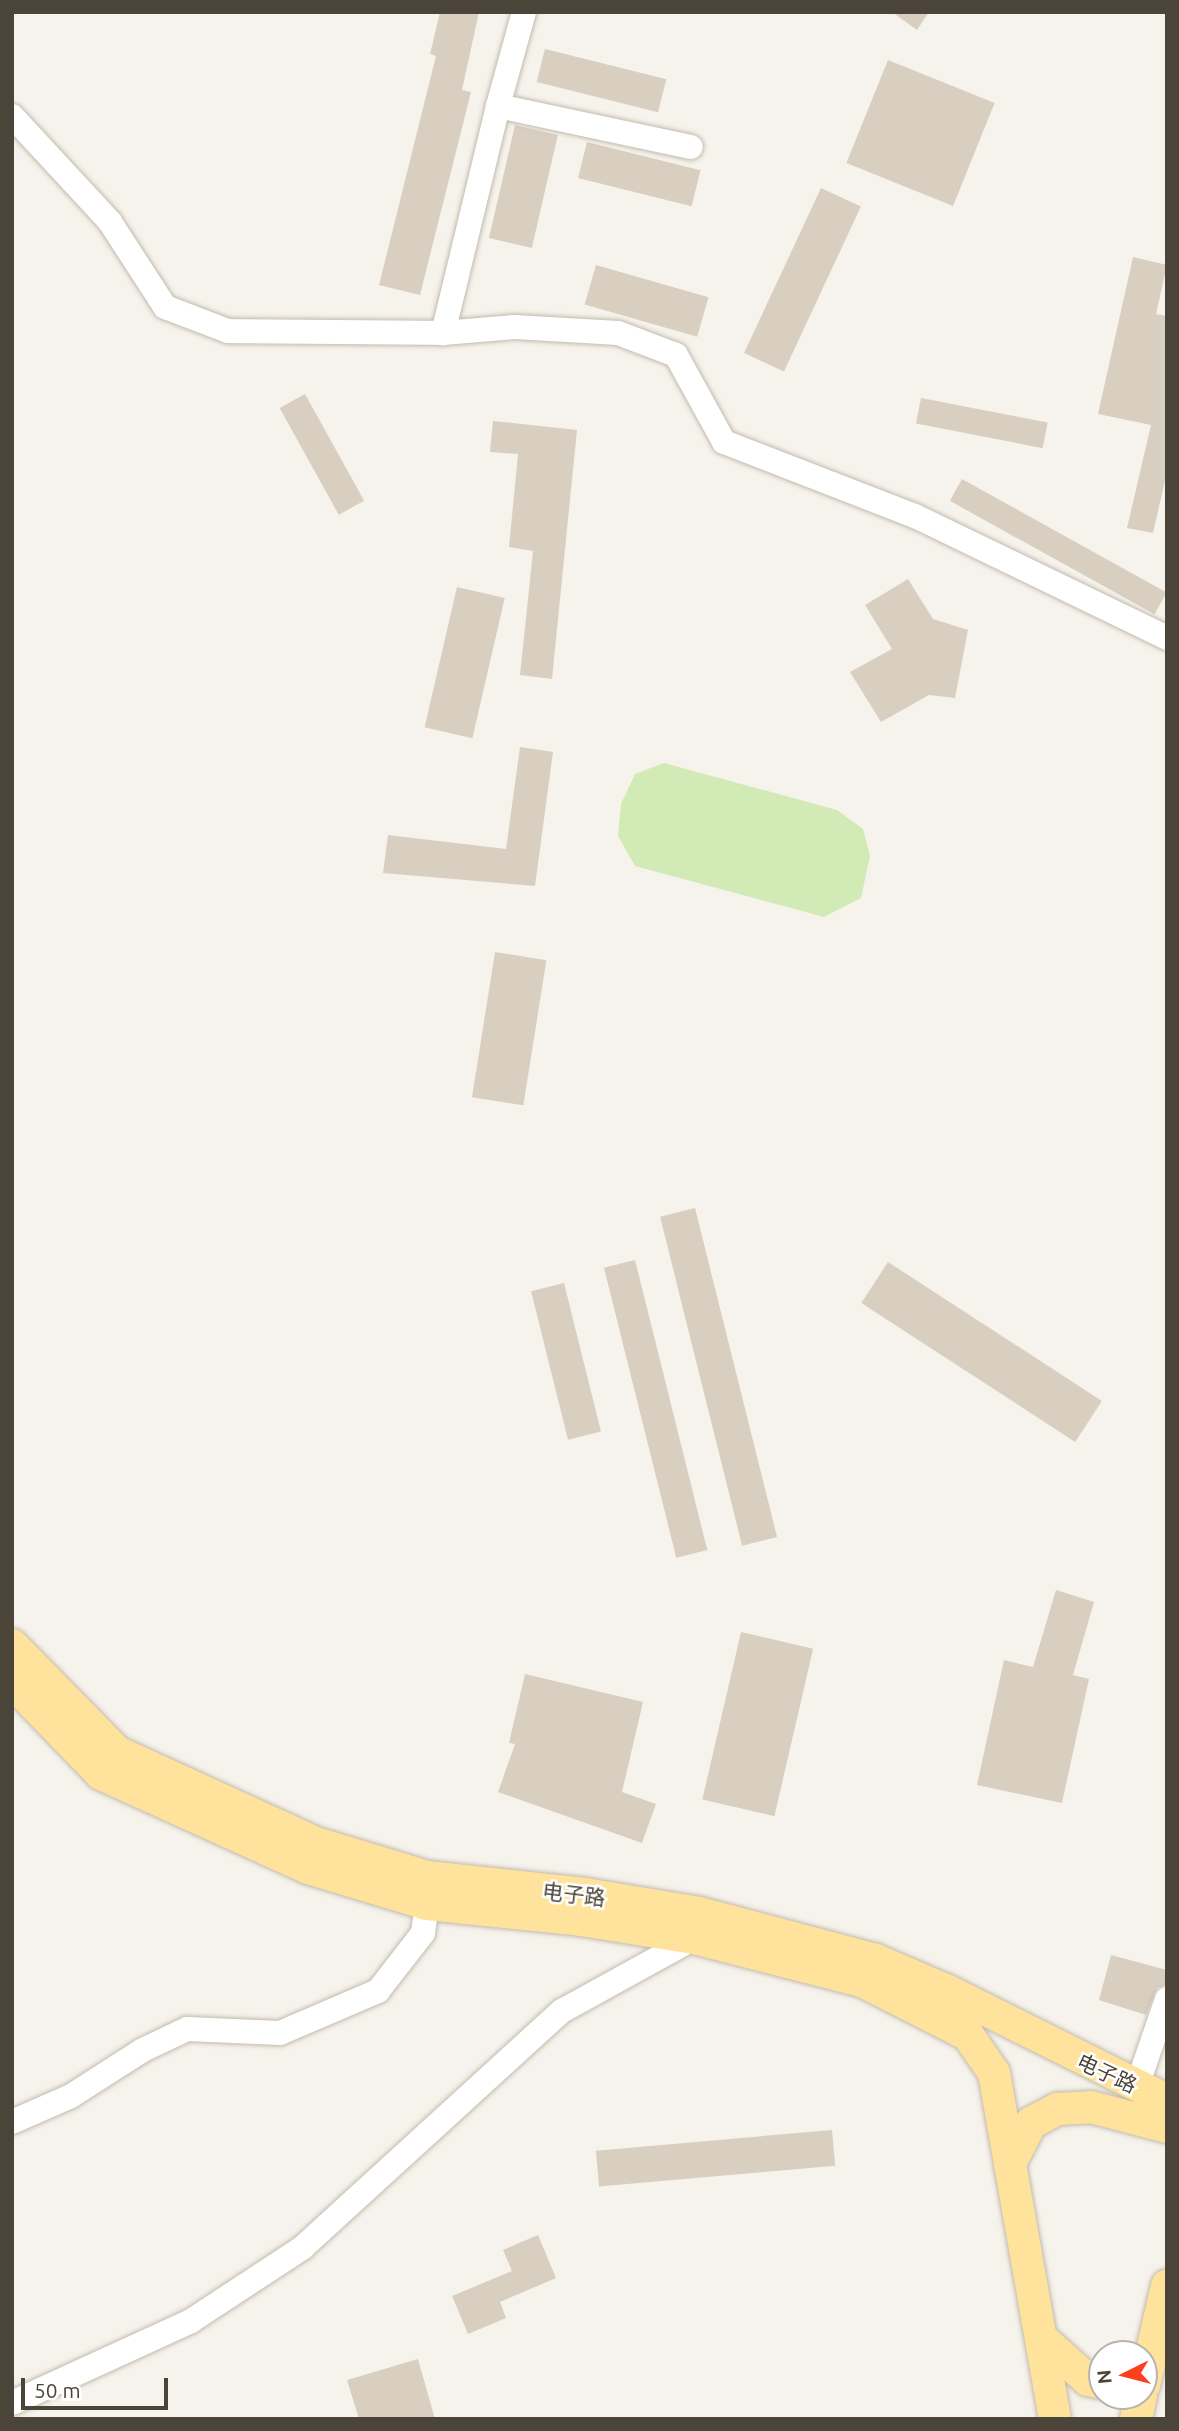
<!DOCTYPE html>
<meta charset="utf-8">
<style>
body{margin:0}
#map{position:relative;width:1179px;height:2431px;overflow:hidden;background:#f6f3ec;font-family:Ubuntu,"Noto Sans SC",sans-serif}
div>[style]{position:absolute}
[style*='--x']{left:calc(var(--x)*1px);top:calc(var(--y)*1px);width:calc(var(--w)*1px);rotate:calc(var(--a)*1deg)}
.green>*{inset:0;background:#d2eab5}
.building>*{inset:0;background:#d8cfc1;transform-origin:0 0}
.roads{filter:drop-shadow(0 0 2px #c2bbae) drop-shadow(0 0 2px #c2bbae)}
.minor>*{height:24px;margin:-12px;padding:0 12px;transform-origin:12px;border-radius:12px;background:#fff}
.major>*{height:32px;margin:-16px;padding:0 16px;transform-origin:16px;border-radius:16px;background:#ffe39c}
span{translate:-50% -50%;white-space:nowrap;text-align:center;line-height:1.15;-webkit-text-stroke:5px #fff;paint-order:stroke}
.street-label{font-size:21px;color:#4b4439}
.frame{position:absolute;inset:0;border:14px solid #4b4439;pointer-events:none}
.north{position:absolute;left:1088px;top:2340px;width:70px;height:70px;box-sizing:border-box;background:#fff;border:2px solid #b7b4b0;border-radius:50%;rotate:264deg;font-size:19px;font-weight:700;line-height:28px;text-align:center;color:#4b4439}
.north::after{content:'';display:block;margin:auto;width:24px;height:32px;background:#fc3f1d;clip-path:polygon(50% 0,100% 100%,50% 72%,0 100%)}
.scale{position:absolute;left:21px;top:2378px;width:147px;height:32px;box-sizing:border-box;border:4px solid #4b4439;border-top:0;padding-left:9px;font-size:21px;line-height:24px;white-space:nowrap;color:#4b4439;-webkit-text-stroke:5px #fff;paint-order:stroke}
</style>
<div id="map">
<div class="green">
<div style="clip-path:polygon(664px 763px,837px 810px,863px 829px,870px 856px,861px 898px,824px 917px,635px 866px,618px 836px,621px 804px,635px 774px)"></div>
</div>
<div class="building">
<div style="clip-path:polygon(440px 12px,479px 12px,462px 90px,471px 92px,420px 295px,379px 285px,436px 56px,430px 54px)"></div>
<div style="clip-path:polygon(892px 12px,929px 12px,917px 30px)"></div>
<div style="left:545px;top:49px;width:125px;height:34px;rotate:14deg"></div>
<div style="left:888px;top:60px;width:115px;height:111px;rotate:22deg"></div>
<div style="left:515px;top:125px;width:44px;height:116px;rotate:13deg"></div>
<div style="left:587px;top:142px;width:117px;height:37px;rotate:14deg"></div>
<div style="left:821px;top:188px;width:44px;height:182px;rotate:25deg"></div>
<div style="clip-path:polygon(1133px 257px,1167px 265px,1156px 314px,1167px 316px,1167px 472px,1153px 533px,1127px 528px,1151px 425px,1098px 414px)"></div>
<div style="left:596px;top:265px;width:117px;height:41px;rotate:16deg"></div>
<div style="left:305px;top:394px;width:122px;height:29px;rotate:61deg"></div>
<div style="left:921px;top:398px;width:129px;height:26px;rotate:11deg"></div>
<div style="clip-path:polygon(493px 421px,577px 430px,552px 679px,520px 675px,533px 551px,509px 547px,518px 454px,490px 452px)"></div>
<div style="left:962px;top:479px;width:234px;height:25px;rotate:29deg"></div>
<div style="clip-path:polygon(908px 579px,933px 619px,968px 630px,955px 698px,929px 695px,881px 722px,850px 672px,892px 649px,865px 605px)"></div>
<div style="left:457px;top:587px;width:49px;height:144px;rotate:13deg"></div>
<div style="clip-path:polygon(520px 747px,553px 752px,535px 886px,383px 873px,388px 835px,506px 849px)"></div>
<div style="left:495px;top:952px;width:52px;height:147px;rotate:9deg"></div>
<div style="left:695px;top:1208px;width:339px;height:36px;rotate:76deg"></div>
<div style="left:635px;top:1260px;width:299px;height:32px;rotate:76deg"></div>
<div style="left:888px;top:1262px;width:255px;height:49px;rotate:33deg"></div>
<div style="left:564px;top:1283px;width:153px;height:34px;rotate:76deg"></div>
<div style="clip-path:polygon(1056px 1590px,1094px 1602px,1073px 1675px,1089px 1679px,1062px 1803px,977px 1785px,1004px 1660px,1033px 1667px)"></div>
<div style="left:741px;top:1632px;width:74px;height:172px;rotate:13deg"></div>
<div style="clip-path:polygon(525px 1674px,643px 1702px,622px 1792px,656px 1804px,642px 1843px,498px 1792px,515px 1744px,509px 1743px)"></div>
<div style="clip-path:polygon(1111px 1955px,1167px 1970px,1167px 1984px,1157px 1988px,1146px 2015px,1099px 2000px)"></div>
<div style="left:832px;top:2130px;width:36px;height:237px;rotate:85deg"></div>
<div style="clip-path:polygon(538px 2235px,556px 2278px,500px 2302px,506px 2318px,468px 2334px,452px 2296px,512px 2271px,503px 2250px)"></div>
<div style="clip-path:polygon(418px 2359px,435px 2419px,359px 2419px,347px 2380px)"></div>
</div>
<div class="roads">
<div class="minor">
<div style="--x:524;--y:12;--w:98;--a:105.5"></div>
<div style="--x:498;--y:106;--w:197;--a:12"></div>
<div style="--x:498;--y:106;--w:234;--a:103.6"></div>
<div style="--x:443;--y:333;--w:72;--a:-4.8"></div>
<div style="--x:515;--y:327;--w:103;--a:3.3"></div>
<div style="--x:618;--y:333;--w:62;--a:20.8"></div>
<div style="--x:676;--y:355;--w:99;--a:61.1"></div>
<div style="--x:724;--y:442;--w:205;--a:21.2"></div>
<div style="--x:915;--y:516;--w:280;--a:25.8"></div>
<div style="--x:12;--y:116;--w:144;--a:47.2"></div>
<div style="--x:110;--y:222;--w:101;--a:57.1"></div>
<div style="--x:165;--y:307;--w:67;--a:20.9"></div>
<div style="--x:228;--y:331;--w:215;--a:0.5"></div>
<div style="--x:1137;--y:2086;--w:92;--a:-71"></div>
<div style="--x:12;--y:2122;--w:64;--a:-23.8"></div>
<div style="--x:71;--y:2096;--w:85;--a:-32.6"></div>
<div style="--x:143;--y:2050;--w:49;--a:-25.5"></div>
<div style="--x:187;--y:2029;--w:93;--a:2.5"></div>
<div style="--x:280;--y:2033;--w:107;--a:-23.2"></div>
<div style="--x:378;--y:1991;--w:73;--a:-52.2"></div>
<div style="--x:423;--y:1933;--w:29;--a:-82"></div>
<div style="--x:12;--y:2403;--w:197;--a:-24.6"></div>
<div style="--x:191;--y:2321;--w:133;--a:-33.3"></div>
<div style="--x:302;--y:2248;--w:352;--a:-42.4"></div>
<div style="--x:562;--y:2011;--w:151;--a:-28.9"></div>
</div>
<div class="major">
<div style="--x:12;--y:1645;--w:150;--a:45.5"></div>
<div style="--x:117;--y:1752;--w:219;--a:24.6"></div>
<div style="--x:316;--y:1843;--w:116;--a:17"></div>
<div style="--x:427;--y:1877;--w:159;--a:6.1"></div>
<div style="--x:585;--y:1894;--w:116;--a:9.5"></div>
<div style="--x:699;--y:1913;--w:183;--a:14.9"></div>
<div style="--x:876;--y:1960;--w:78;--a:23.3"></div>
<div style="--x:948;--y:1991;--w:245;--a:26.5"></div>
<div style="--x:12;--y:1682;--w:128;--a:45.9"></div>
<div style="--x:101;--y:1774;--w:227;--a:24.4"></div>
<div style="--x:308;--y:1868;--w:124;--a:16.8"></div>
<div style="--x:427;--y:1904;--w:155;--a:5.9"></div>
<div style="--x:581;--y:1920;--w:114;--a:9.1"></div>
<div style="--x:694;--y:1938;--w:173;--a:14.4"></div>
<div style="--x:862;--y:1981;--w:119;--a:27"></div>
<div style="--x:968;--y:2035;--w:46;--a:55.6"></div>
<div style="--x:994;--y:2073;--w:351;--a:80"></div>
<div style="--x:1010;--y:2164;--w:46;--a:-62.9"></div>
<div style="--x:1031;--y:2123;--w:30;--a:-28"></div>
<div style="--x:1057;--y:2109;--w:34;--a:-3"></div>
<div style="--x:1091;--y:2107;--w:79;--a:14.7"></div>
<div style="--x:1041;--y:2338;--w:63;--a:41.8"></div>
<div style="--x:1088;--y:2380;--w:14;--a:12"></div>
<div style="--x:1144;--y:2385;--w:102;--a:-76.9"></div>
<div style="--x:1136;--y:2419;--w:24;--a:-78"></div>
</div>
</div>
<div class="street-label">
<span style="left:574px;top:1894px;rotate:7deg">电子路</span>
<span style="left:1107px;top:2073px;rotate:25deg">电子路</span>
</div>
<div class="frame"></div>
<div class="north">N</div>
<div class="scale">50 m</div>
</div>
